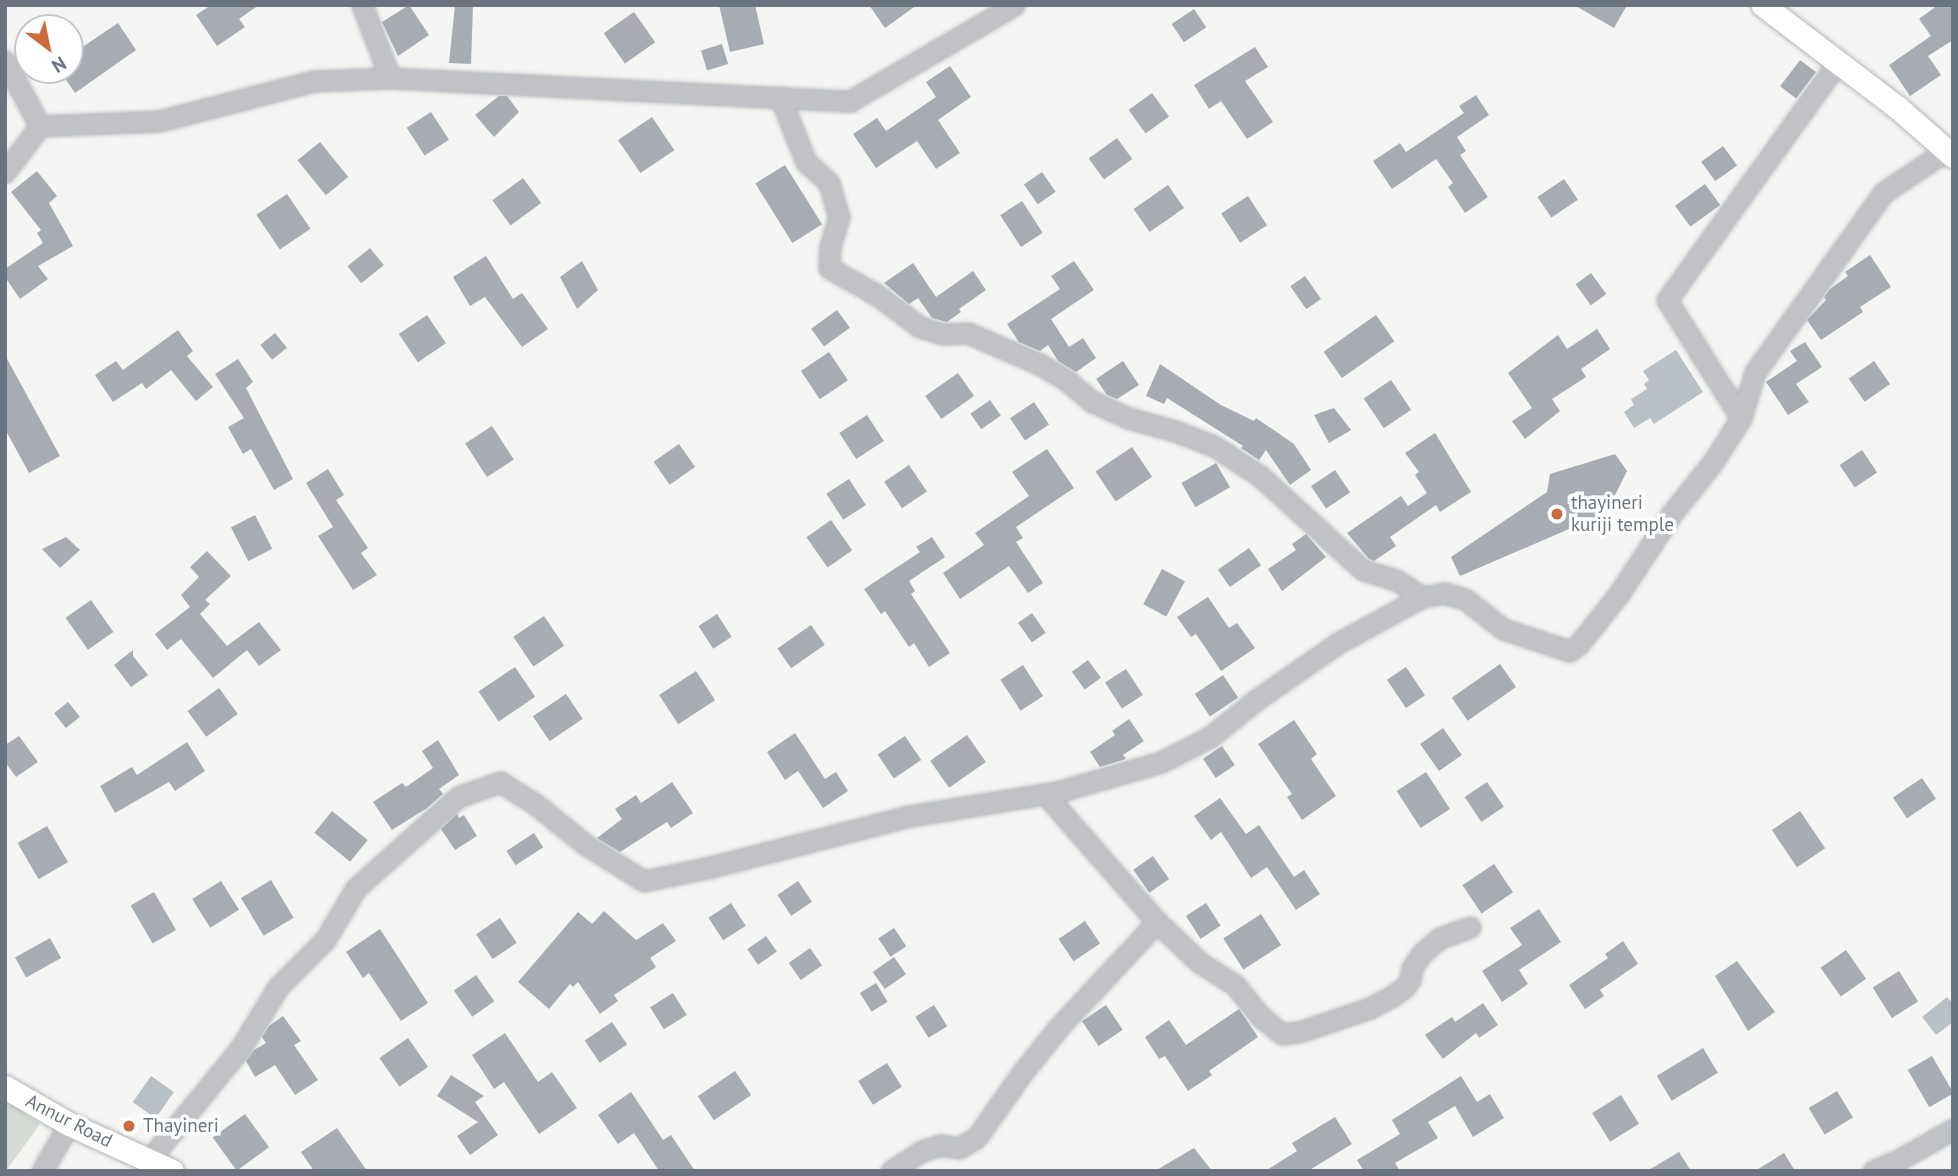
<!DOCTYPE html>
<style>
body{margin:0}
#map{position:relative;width:1958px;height:1176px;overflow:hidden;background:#f5f6f3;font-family:"PT Sans",sans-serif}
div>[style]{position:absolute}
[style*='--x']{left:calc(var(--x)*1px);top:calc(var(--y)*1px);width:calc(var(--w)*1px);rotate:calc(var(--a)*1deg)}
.green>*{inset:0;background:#d5dad3}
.water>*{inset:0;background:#b7c0c5;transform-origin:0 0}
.building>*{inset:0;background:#a7acb2;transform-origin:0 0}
.roads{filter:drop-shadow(0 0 2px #b1b4b8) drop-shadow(0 0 2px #b1b4b8)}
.minor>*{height:19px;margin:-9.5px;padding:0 9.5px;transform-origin:9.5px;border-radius:9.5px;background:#c0c2c6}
.major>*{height:23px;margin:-11.5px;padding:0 11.5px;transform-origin:11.5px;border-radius:11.5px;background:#fff}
.dots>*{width:19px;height:19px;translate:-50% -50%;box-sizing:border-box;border:4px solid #fff;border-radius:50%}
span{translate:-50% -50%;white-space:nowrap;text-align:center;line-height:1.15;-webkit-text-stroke:7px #fff;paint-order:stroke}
.poi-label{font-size:19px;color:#697480}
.left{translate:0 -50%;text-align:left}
.street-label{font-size:19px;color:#697480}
.frame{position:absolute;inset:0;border:7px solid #697480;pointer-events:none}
.north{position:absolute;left:14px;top:14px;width:70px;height:70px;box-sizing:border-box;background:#fff;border:2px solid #c3c7cc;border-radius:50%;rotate:148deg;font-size:19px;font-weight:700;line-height:28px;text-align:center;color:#697480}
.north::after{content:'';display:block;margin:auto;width:24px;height:32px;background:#cc6b3c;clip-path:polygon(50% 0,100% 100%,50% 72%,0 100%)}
</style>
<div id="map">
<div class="green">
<div style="clip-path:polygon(5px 1099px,40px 1124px,6px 1171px,5px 1171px)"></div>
</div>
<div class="water">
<div style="clip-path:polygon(1676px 350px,1703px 392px,1654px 424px,1650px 418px,1634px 428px,1624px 412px,1634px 405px,1631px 399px,1647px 389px,1644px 384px,1649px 380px,1643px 371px)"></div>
<div style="clip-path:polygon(1947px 997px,1953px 1004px,1953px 1022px,1936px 1035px,1922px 1017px)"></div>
<div style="left:151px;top:1076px;width:28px;height:32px;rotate:35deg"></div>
</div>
<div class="building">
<div style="clip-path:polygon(211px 5px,259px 5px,239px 19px,245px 27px,217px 46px,196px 15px)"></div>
<div style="clip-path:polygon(409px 5px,429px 35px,398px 56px,382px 22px)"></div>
<div style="clip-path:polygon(455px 5px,473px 5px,471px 64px,449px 63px)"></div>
<div style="clip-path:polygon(719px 5px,755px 5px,764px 44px,730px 52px)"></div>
<div style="clip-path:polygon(869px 5px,917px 5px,885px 28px)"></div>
<div style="clip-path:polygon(1574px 5px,1627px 5px,1614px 28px)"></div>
<div style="clip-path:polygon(1938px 5px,1949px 5px,1953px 10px,1953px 40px,1928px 56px,1941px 75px,1910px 96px,1889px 65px,1931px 36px,1919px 19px)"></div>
<div style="left:1194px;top:9px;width:22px;height:27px;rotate:56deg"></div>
<div style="left:634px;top:12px;width:37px;height:37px;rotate:55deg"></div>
<div style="clip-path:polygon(118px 23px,136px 50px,75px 93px,59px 70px,70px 70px,70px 32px,81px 48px)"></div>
<div style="left:722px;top:44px;width:21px;height:22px;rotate:73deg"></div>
<div style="clip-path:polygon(1255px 47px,1268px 67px,1245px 81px,1273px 122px,1247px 139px,1221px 101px,1209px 109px,1194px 85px)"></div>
<div style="left:1800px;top:60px;width:20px;height:33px;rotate:37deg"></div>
<div style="clip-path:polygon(950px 66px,971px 97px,938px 120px,960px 153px,936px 169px,917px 141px,876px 168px,853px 134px,877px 118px,886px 131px,936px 97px,926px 82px)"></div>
<div style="left:1152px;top:93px;width:29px;height:29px;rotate:54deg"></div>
<div style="clip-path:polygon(1476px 95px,1489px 115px,1457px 137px,1466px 151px,1460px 155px,1488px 197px,1465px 213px,1448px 187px,1453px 183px,1436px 159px,1392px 189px,1373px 161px,1400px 143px,1406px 152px,1464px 113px,1459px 106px)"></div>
<div style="clip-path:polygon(499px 96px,507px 96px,519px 112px,494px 137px,475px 115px)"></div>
<div style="left:431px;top:112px;width:33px;height:29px;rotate:57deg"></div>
<div style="left:652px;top:117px;width:40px;height:41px;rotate:56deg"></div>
<div style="left:1117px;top:138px;width:26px;height:35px;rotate:54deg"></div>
<div style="left:320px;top:142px;width:45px;height:29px;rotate:51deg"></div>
<div style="left:1723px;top:146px;width:24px;height:27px;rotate:54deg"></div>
<div style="left:785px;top:165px;width:70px;height:35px;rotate:58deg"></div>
<div style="clip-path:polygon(37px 171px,57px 196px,49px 203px,73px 246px,38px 266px,48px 279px,20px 299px,5px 277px,5px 269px,43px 243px,37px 233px,41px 230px,11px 192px)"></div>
<div style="left:1042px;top:172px;width:24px;height:22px;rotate:55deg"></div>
<div style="left:523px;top:178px;width:31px;height:38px;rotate:54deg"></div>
<div style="left:1564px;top:179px;width:25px;height:32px;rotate:56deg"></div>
<div style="left:1705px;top:184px;width:26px;height:37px;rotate:54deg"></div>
<div style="left:1168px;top:185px;width:28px;height:42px;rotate:55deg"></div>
<div style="left:287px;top:194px;width:42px;height:37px;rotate:56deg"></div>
<div style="left:1248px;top:196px;width:35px;height:32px;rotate:57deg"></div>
<div style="left:1022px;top:201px;width:38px;height:26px;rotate:57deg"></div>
<div style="left:370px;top:248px;width:22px;height:29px;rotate:51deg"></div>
<div style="clip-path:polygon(1870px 255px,1891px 287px,1860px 307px,1863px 312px,1821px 340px,1807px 320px,1826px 300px,1824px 297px,1830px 289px,1848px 276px,1845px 272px)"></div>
<div style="clip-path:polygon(486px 256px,513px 299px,522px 293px,548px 329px,522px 347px,485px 297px,470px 306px,453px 277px)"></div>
<div style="clip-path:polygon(582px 261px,598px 290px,577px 309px,560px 277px)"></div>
<div style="clip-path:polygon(1074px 261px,1094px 290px,1051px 319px,1069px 347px,1083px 338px,1096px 358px,1076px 372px,1058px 361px,1048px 345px,1040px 351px,1019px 342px,1007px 324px,1060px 289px,1051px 276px)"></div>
<div style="clip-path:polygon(913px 263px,936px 297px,973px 271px,986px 290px,959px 309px,961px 312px,947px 322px,932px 318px,918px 298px,909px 304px,884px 283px)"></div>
<div style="left:1591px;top:273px;width:26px;height:19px;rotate:54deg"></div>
<div style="left:1305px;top:276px;width:28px;height:18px;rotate:55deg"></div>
<div style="left:837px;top:310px;width:22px;height:32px;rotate:54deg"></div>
<div style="left:427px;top:315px;width:34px;height:34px;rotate:56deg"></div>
<div style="left:1376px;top:315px;width:32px;height:64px;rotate:55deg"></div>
<div style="clip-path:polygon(1597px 329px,1610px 349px,1581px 369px,1586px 377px,1552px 399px,1560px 411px,1525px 439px,1512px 421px,1532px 408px,1508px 373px,1558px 335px,1567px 349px)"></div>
<div style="clip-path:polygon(178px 330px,193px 351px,187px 356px,213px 387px,196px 401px,171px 370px,146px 389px,142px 383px,113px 402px,95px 375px,116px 361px,123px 370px)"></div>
<div style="left:275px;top:333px;width:19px;height:19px;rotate:51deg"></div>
<div style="clip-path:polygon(1805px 342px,1822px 367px,1796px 384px,1809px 402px,1788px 415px,1766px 382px,1797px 361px,1790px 351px)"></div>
<div style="left:829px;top:352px;width:34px;height:34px;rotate:56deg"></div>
<div style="clip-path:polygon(5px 355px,60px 456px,29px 473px,5px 429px)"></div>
<div style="clip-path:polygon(238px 359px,253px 382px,246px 388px,293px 479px,274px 490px,251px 449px,243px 454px,228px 427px,244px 418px,215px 374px)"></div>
<div style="clip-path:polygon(1123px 361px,1139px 385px,1117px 399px,1107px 395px,1096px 379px)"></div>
<div style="left:1874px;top:361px;width:28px;height:31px;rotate:55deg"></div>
<div style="clip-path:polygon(1160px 364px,1221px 405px,1254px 421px,1256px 418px,1294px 444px,1311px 470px,1290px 485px,1266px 450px,1259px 460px,1241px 448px,1243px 446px,1167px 398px,1164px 404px,1146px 396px)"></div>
<div style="left:958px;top:373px;width:28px;height:40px;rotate:55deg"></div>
<div style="left:1391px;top:380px;width:36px;height:33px;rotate:56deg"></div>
<div style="left:990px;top:400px;width:19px;height:24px;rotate:55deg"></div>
<div style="left:1034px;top:402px;width:27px;height:29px;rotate:56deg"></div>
<div style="clip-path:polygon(1334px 408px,1351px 430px,1329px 443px,1314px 415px)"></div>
<div style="left:867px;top:415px;width:31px;height:33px;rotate:57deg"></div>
<div style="left:492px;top:426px;width:40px;height:32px;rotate:57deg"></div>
<div style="clip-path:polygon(1435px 433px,1471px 492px,1440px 512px,1436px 505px,1390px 537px,1396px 546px,1374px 561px,1369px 559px,1347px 533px,1401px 496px,1408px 506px,1427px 493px,1415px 475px,1419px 472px,1405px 453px)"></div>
<div style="left:679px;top:444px;width:28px;height:31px;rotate:55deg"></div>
<div style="left:1132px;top:447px;width:36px;height:44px;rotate:56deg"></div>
<div style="clip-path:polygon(1047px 449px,1074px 488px,1016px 527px,1023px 538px,1016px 542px,1043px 583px,1028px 593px,1009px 566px,960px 599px,943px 573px,984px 545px,975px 533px,1029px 496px,1012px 472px)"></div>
<div style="left:1862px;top:450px;width:27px;height:27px;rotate:56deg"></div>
<div style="clip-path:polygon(1615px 454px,1627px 471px,1606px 513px,1460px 576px,1451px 557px,1547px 492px,1550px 474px)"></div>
<div style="left:1216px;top:463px;width:28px;height:40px;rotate:60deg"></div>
<div style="left:909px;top:465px;width:32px;height:30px;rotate:56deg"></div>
<div style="clip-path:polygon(328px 469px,344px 495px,336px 500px,368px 548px,361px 553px,377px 575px,353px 590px,318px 536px,333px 527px,306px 483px)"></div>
<div style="left:1335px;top:470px;width:27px;height:29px;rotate:56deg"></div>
<div style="left:849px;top:479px;width:31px;height:27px;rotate:57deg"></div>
<div style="left:255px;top:515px;width:38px;height:27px;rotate:63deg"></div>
<div style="left:831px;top:520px;width:37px;height:30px;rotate:55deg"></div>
<div style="clip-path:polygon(1306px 534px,1326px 557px,1282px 591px,1268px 569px,1296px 550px,1292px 544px)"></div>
<div style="clip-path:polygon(66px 537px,80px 550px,60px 568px,42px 549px)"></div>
<div style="clip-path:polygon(932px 537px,945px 557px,909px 581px,915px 591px,911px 594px,950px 653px,929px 667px,914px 643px,909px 647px,885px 611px,881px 614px,864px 589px,920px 552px,916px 547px)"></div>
<div style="left:1249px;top:548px;width:21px;height:38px;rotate:55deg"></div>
<div style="clip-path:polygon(207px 551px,231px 576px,205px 600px,210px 604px,200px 614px,227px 646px,259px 622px,281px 650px,259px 666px,247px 650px,213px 678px,181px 639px,167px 650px,155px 634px,190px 607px,181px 595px,199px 577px,190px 567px)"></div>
<div style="left:1162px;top:569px;width:26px;height:40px;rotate:28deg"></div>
<div style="clip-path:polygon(1208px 597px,1229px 628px,1237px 623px,1255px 648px,1221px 671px,1196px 634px,1191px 637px,1177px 617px)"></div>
<div style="left:91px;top:600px;width:39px;height:31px;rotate:55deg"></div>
<div style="left:1032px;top:613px;width:24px;height:17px;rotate:55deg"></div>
<div style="left:717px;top:614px;width:27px;height:22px;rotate:57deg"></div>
<div style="left:544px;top:616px;width:36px;height:37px;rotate:56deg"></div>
<div style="left:811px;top:625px;width:24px;height:41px;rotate:55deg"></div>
<div style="clip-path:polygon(133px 650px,133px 656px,148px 675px,131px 687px,114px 665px)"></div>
<div style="left:1088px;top:660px;width:22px;height:20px;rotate:54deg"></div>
<div style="left:1500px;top:664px;width:28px;height:59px;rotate:55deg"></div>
<div style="left:1023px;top:665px;width:37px;height:27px;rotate:57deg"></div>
<div style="left:515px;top:667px;width:36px;height:44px;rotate:56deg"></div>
<div style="left:1406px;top:667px;width:34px;height:23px;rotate:56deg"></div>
<div style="left:1126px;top:669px;width:31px;height:25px;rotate:57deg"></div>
<div style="left:696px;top:671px;width:35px;height:44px;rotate:57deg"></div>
<div style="left:1223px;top:675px;width:27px;height:34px;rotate:56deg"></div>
<div style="left:219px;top:688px;width:32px;height:39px;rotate:54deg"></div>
<div style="left:566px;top:694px;width:30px;height:40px;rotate:56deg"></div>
<div style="left:68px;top:702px;width:19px;height:18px;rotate:51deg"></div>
<div style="clip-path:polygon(1129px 719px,1144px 741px,1123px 755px,1126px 759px,1100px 767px,1090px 752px,1115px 735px,1112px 731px)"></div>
<div style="clip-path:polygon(1294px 720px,1317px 754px,1311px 759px,1336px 796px,1302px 820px,1287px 797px,1292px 794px,1258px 744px)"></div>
<div style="left:1443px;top:728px;width:33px;height:28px;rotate:55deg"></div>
<div style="clip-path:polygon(795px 733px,825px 779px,836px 772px,848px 791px,823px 808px,798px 771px,785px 780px,767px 752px)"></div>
<div style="left:967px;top:735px;width:33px;height:45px;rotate:55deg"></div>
<div style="clip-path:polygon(19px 736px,38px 762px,16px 777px,5px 762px,5px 745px)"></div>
<div style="left:905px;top:736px;width:29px;height:33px;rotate:56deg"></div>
<div style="clip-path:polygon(438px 740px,459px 775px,439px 789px,443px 794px,427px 808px,392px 830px,373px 802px,402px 783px,406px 787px,433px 768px,422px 751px)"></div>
<div style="clip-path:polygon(187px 742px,205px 771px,175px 791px,169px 782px,115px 813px,100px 786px,132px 767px,137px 775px)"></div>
<div style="left:1222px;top:746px;width:23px;height:23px;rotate:56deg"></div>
<div style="left:1426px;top:772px;width:44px;height:35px;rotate:57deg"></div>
<div style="left:1922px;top:778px;width:25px;height:35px;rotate:56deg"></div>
<div style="clip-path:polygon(672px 782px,693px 813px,671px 828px,667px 822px,620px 852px,597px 838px,622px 819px,615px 809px,636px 795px,641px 803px)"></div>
<div style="left:1487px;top:782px;width:30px;height:27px;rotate:56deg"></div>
<div style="clip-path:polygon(1220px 798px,1246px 834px,1259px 825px,1294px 877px,1304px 870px,1320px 894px,1296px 910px,1267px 867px,1251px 878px,1221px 832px,1211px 840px,1194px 816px)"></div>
<div style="left:332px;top:811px;width:46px;height:28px;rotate:39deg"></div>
<div style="left:1800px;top:811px;width:45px;height:34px;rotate:56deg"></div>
<div style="clip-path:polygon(457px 814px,459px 818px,464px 815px,477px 836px,455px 850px,441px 829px)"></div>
<div style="left:47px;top:826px;width:42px;height:34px;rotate:60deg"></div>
<div style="left:534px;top:833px;width:17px;height:33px;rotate:57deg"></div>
<div style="left:1153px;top:856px;width:28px;height:24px;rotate:55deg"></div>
<div style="left:1494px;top:864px;width:34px;height:38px;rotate:56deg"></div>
<div style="left:271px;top:880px;width:44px;height:35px;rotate:59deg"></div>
<div style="left:221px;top:881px;width:34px;height:34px;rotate:58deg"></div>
<div style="left:798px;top:881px;width:25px;height:25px;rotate:56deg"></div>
<div style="left:154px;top:892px;width:44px;height:27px;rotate:60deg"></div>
<div style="left:731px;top:903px;width:27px;height:27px;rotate:57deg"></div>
<div style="left:1206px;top:903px;width:27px;height:24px;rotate:57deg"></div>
<div style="clip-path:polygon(1539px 909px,1561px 942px,1519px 970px,1528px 984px,1502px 1002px,1482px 971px,1522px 945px,1510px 928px)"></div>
<div style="clip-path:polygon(604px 911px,636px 940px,663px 923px,676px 941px,650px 958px,656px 967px,614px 995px,618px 1001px,600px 1014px,578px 982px,573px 987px,570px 984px,549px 1009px,518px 982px,578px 912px,592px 924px)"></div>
<div style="left:1261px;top:914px;width:37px;height:45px;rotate:57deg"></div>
<div style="left:500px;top:918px;width:30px;height:29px;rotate:56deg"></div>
<div style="left:1085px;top:921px;width:27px;height:32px;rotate:56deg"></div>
<div style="left:894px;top:928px;width:22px;height:19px;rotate:56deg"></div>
<div style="clip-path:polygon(380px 929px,428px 1003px,401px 1021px,369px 973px,363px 978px,346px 952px)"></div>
<div style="left:766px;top:936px;width:19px;height:23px;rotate:55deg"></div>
<div style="left:50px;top:938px;width:23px;height:40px;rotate:61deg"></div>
<div style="clip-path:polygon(1623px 941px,1638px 964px,1600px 990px,1604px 996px,1585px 1009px,1569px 985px,1608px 958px,1605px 954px)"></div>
<div style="left:810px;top:948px;width:21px;height:26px;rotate:55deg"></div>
<div style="left:1846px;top:950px;width:35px;height:31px;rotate:55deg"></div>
<div style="left:894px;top:957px;width:21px;height:26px;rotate:55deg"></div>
<div style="clip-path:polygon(1737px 961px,1775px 1012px,1748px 1031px,1715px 976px)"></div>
<div style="left:1899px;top:971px;width:36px;height:31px;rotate:58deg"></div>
<div style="left:476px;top:975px;width:32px;height:27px;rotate:55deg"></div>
<div style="left:876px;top:983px;width:22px;height:19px;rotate:58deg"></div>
<div style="left:673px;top:993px;width:26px;height:27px;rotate:58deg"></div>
<div style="clip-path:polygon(1483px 1003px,1498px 1025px,1479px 1038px,1476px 1033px,1443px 1059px,1425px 1035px,1452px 1017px,1455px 1022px)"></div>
<div style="left:934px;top:1005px;width:25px;height:22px;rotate:58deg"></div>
<div style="left:1106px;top:1005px;width:30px;height:29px;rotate:56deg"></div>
<div style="clip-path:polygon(1239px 1009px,1258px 1037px,1209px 1071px,1212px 1075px,1188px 1091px,1165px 1056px,1159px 1059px,1145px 1037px,1169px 1020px,1186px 1045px)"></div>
<div style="clip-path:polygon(283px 1016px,301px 1041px,294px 1045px,318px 1080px,295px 1095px,275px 1065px,255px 1077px,246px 1061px,254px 1050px,266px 1043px,262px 1037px,269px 1026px)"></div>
<div style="left:612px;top:1022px;width:27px;height:33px;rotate:56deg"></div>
<div style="clip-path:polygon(505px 1033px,538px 1082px,552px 1072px,577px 1108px,539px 1134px,504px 1082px,494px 1089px,472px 1055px)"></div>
<div style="left:408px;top:1038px;width:35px;height:35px;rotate:55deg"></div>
<div style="left:1703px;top:1048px;width:29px;height:54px;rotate:59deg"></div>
<div style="left:1932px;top:1056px;width:43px;height:28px;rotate:60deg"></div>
<div style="left:887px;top:1063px;width:28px;height:34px;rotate:58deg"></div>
<div style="left:735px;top:1071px;width:29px;height:45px;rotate:56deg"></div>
<div style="clip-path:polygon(451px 1075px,484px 1096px,475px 1102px,498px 1135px,470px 1155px,457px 1136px,478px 1122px,437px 1096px)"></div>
<div style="clip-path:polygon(1461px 1076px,1477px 1102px,1490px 1094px,1504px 1118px,1473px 1137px,1455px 1106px,1428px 1122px,1438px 1138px,1395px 1163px,1400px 1171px,1364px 1171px,1357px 1160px,1400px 1134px,1392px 1120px)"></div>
<div style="left:1837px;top:1091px;width:31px;height:33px;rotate:59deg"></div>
<div style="clip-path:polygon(631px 1092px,663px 1140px,671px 1135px,695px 1171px,659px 1171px,634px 1133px,618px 1144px,598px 1115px)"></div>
<div style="left:1621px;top:1095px;width:34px;height:34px;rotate:58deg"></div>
<div style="left:245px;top:1114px;width:41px;height:40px;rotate:54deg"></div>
<div style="clip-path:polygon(1335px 1117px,1352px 1144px,1308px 1171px,1265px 1171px,1297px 1151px,1292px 1143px)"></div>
<div style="clip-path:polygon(337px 1128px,367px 1171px,314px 1171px,301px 1152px)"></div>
<div style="clip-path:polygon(1194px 1148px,1212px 1171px,1155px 1171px)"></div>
<div style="clip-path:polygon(1679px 1152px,1691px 1171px,1647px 1171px)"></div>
<div style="clip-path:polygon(1784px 1153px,1795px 1171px,1755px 1171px)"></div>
</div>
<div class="roads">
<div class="minor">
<div style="--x:362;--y:5;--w:78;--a:69"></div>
<div style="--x:5;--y:61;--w:74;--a:61.7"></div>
<div style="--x:780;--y:97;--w:70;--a:68.2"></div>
<div style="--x:806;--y:162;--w:31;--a:42"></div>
<div style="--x:829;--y:183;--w:35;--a:74"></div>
<div style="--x:839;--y:217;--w:31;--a:107"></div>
<div style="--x:830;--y:247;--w:21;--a:93"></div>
<div style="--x:829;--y:268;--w:55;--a:29.4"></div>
<div style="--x:877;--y:295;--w:54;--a:36.7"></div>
<div style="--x:920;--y:327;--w:24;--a:17"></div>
<div style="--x:943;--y:334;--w:25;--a:-2"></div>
<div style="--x:968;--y:333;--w:77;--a:23.6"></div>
<div style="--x:1039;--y:364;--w:30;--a:30"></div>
<div style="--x:1065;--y:379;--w:34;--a:40"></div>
<div style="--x:1091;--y:401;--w:41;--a:24.7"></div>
<div style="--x:1128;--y:418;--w:49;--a:15.5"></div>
<div style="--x:1175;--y:431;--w:42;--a:21"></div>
<div style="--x:1214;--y:446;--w:55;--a:33.1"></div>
<div style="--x:1260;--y:476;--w:139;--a:42.4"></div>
<div style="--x:1363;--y:570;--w:34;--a:17"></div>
<div style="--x:1396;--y:580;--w:31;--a:33"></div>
<div style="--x:5;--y:172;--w:58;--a:-52.7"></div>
<div style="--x:40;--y:126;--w:119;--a:-2.4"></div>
<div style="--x:159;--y:121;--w:160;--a:-14.5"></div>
<div style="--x:314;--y:81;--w:76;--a:-2.3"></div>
<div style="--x:390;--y:78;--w:461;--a:2.9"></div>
<div style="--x:850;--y:101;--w:190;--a:-30.3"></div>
<div style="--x:1741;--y:418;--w:139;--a:-122.1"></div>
<div style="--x:1667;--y:300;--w:293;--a:-54.3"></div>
<div style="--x:1045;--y:794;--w:170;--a:48.8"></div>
<div style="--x:1157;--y:922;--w:58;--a:43.6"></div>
<div style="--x:1199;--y:962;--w:43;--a:32.6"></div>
<div style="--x:1235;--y:985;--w:41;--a:50.9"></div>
<div style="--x:1261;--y:1017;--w:27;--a:39"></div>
<div style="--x:1282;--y:1034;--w:17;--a:-7"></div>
<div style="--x:1299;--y:1032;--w:75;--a:-18.7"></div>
<div style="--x:1370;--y:1008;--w:24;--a:-28"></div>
<div style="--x:1391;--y:997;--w:17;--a:-36"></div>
<div style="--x:1405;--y:987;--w:9;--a:-54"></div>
<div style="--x:1410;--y:980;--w:12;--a:-81"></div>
<div style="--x:1412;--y:968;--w:18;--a:-56"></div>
<div style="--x:1422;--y:953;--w:23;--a:-40"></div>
<div style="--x:1440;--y:938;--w:32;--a:-20"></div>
<div style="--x:149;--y:1160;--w:144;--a:-50.7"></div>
<div style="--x:240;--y:1049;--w:73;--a:-58.5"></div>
<div style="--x:278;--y:987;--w:66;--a:-45"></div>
<div style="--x:325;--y:940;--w:61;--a:-59.2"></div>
<div style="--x:356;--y:888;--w:137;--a:-41.7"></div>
<div style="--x:458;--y:797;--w:45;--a:-19.7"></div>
<div style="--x:500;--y:782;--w:40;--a:32"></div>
<div style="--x:534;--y:803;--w:67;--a:38.9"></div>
<div style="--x:586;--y:845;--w:68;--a:31.8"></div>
<div style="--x:644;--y:881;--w:68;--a:-11.8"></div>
<div style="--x:711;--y:867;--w:205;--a:-14.4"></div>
<div style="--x:910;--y:816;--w:149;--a:-9.3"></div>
<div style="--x:1057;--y:792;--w:108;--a:-16.1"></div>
<div style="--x:1161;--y:762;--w:55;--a:-27"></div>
<div style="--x:1210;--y:737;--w:59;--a:-38.8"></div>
<div style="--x:1256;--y:700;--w:100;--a:-34.8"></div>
<div style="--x:1338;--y:643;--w:96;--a:-28.7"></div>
<div style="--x:1422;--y:597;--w:22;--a:-10"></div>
<div style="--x:1444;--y:593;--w:22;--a:16"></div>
<div style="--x:1465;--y:599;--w:48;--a:38.3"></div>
<div style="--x:1503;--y:629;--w:70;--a:18.4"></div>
<div style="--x:1569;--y:651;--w:12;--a:-35"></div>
<div style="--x:1579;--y:644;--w:63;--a:-51.5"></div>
<div style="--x:1618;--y:595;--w:100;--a:-56.5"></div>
<div style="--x:1673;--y:512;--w:64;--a:-51.3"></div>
<div style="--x:1713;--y:462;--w:52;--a:-57.5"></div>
<div style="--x:1741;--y:418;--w:48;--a:-73.1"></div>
<div style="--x:1755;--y:372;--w:221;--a:-54.4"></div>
<div style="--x:1884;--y:192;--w:74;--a:-33.5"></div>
<div style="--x:42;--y:1171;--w:54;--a:-60.1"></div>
<div style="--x:891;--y:1171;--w:37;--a:-33"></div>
<div style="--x:922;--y:1151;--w:19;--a:-18"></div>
<div style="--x:940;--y:1145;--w:19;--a:9"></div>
<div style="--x:959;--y:1148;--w:21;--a:-31"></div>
<div style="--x:977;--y:1137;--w:78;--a:-54.9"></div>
<div style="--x:1022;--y:1073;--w:58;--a:-51.3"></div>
<div style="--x:1058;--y:1028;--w:145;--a:-47"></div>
<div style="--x:1873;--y:1171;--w:26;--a:-23"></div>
<div style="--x:1897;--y:1161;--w:64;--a:-29.7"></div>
</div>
<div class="major">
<div style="--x:1763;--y:5;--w:168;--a:37.3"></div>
<div style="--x:1897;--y:107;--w:74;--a:41.2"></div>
<div style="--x:5;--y:1087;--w:74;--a:30"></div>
<div style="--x:69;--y:1124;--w:113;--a:24.5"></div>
</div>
</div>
<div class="dots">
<div style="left:1557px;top:514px;background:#cc6b3c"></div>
<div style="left:129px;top:1126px;background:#cc6b3c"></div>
</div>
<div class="poi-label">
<span class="left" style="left:1571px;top:514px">thayineri<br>kuriji temple</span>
<span class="left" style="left:143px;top:1126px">Thayineri</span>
</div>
<div class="street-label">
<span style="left:69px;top:1121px;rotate:27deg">Annur Road</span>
</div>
<div class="frame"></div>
<div class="north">N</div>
</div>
